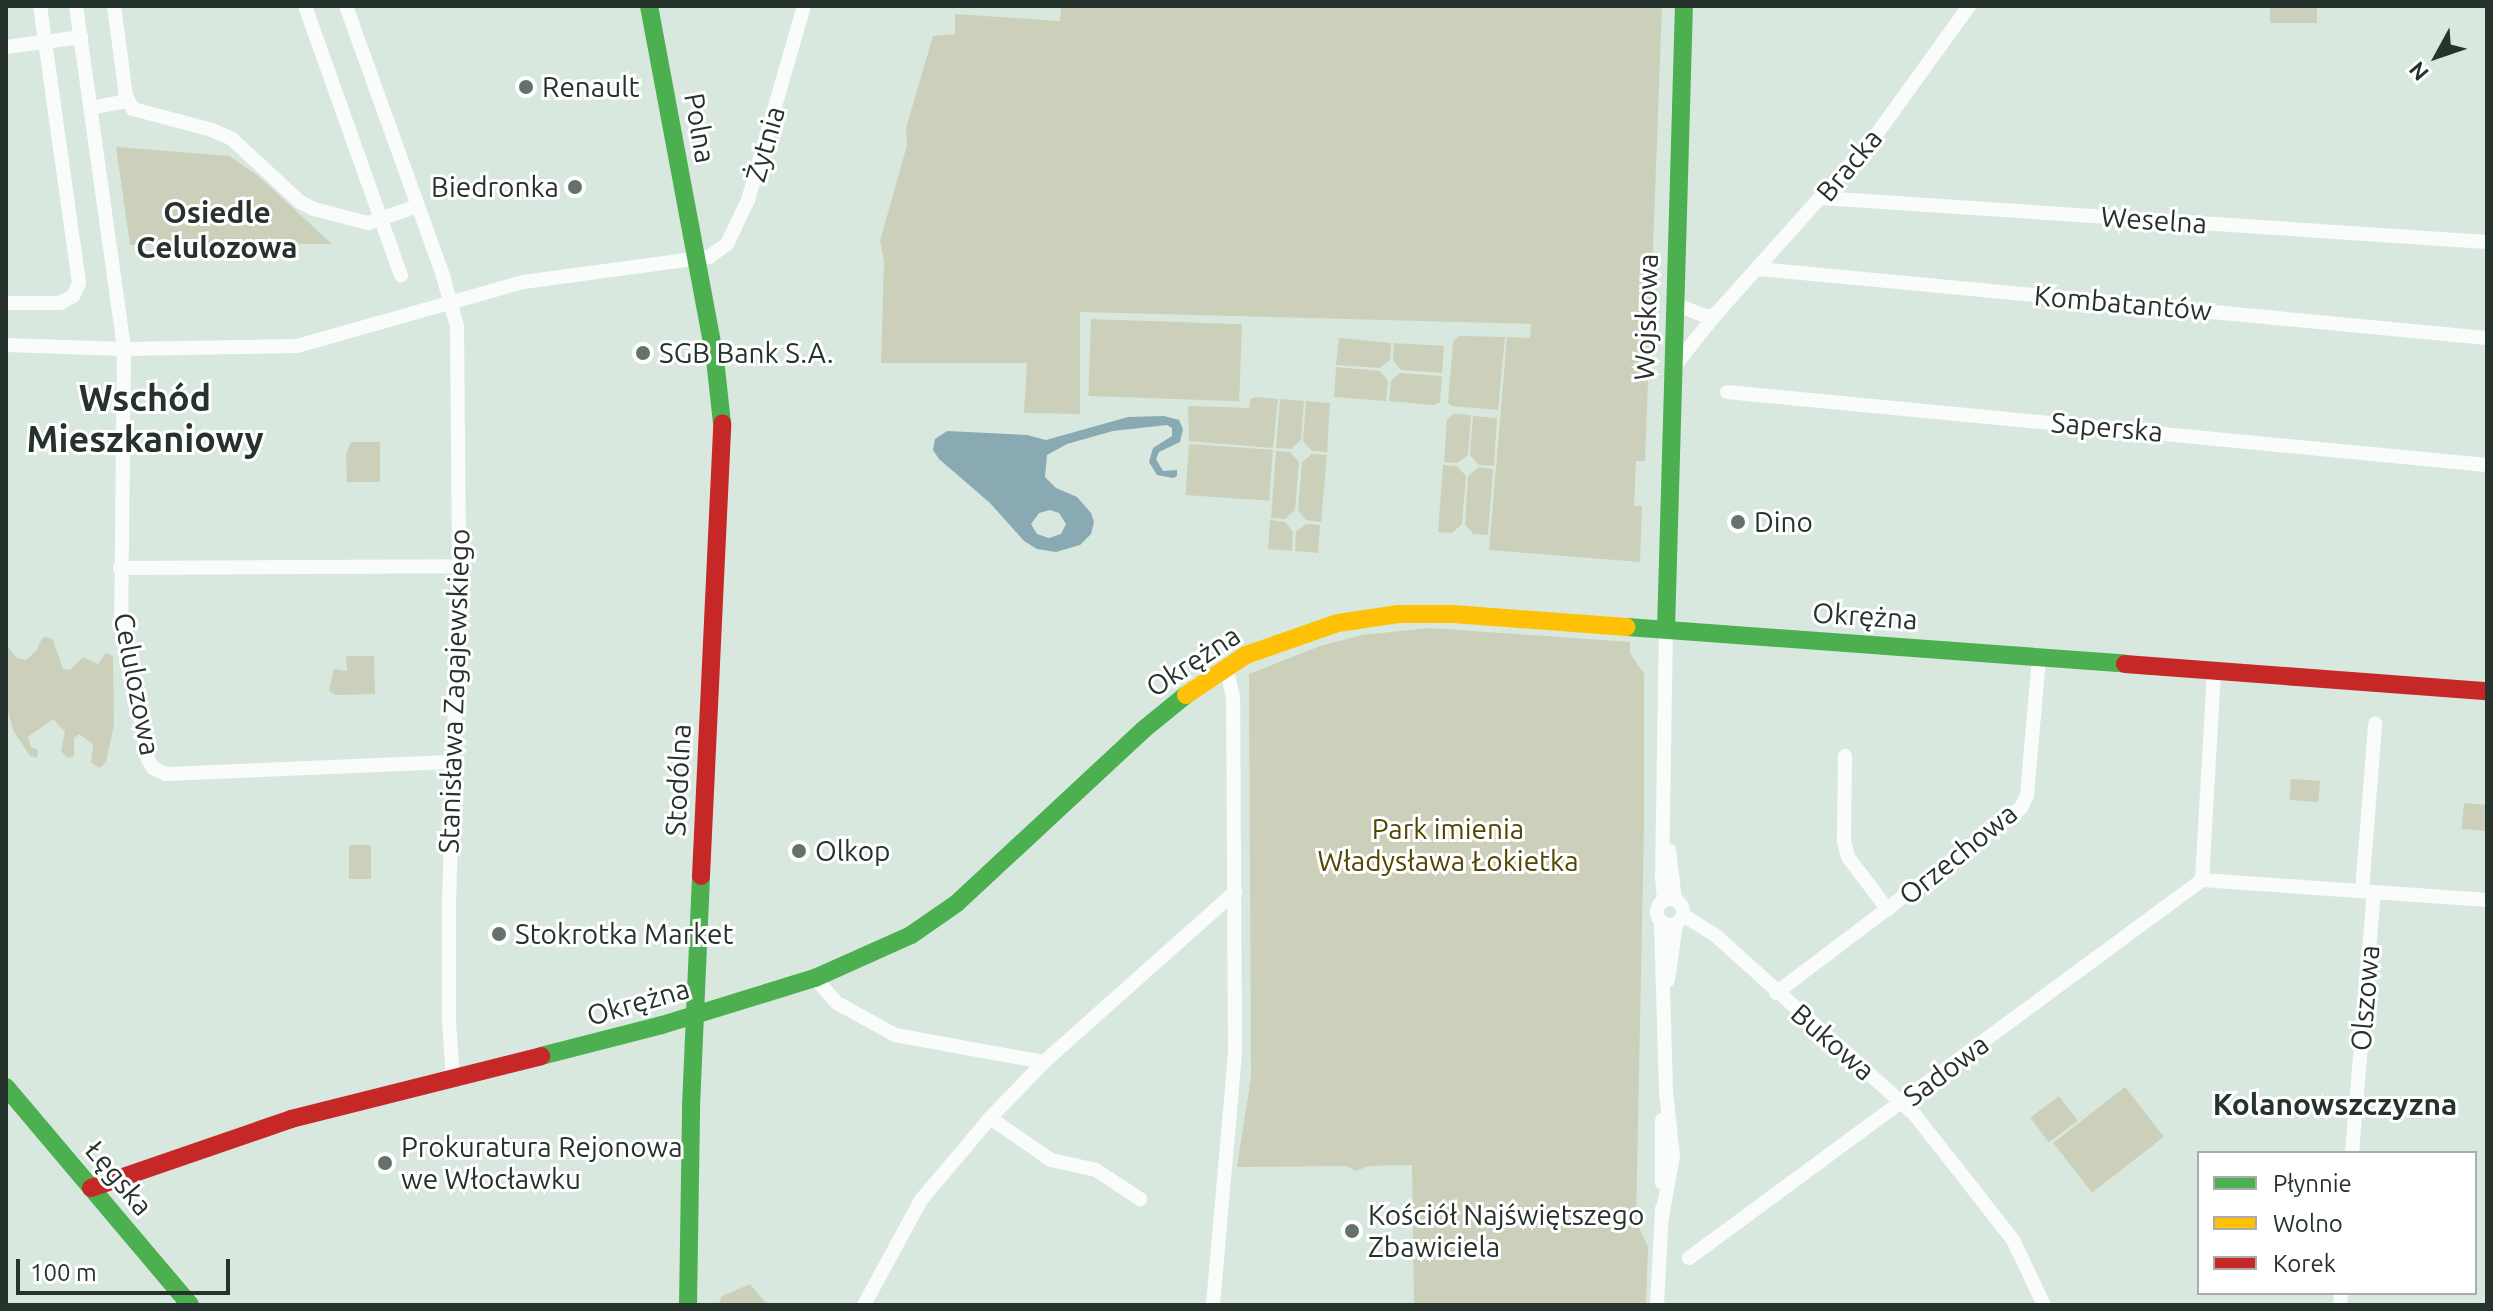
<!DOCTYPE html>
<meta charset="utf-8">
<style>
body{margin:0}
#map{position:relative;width:2493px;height:1311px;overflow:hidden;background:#d8e8df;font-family:Ubuntu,sans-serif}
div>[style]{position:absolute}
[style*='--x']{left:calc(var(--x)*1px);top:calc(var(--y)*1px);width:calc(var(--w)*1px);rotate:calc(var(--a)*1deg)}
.green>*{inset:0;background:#ccd0ba;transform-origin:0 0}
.water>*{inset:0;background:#89aab2}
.street>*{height:14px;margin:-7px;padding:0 7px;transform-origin:7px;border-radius:7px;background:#f9fcfa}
.street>.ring{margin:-7px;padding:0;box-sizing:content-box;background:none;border:14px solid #f9fcfa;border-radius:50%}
.fast>*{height:18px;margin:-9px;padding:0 9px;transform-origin:9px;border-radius:9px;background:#4caf50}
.slow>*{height:18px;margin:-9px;padding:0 9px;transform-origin:9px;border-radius:9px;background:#ffc107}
.jam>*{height:18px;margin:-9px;padding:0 9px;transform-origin:9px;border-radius:9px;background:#c62828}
.dots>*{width:22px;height:22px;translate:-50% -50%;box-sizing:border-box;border:4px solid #fff;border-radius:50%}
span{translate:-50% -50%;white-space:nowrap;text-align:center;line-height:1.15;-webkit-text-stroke:6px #fff;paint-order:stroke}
.poi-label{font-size:28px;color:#26322c}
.left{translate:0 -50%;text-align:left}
.right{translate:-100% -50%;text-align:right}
.street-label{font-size:28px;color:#26322c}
.park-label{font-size:28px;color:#524603}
.neighbourhood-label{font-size:30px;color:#26322c;font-weight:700}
.district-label{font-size:36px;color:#26322c;font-weight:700}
.frame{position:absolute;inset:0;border:8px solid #26322c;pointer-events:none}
.legend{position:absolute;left:2197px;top:1151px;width:280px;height:144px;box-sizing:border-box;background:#fff;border:2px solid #a8adab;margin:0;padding:10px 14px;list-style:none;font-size:24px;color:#26322c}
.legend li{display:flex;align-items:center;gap:16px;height:40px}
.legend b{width:40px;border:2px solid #a8adab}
.north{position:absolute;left:2397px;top:16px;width:80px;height:80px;-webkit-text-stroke:6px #fff;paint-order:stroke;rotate:230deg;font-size:22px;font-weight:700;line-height:32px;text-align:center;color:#26322c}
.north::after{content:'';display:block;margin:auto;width:28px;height:36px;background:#26322c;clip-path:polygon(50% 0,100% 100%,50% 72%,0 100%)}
.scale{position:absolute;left:16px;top:1259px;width:214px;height:36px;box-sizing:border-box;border:4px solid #26322c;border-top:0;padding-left:10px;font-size:24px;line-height:28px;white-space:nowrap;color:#26322c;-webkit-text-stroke:6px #fff;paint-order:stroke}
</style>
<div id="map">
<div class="green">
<div style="clip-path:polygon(1061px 6px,1662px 6px,1645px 461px,1636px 461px,1634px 506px,1642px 506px,1640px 562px,1489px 550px,1507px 337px,1530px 338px,1531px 324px,1080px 312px,1080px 414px,1024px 413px,1027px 363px,881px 363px,884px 261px,880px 241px,907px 145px,906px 128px,933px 36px,955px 34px,955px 14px,1060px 21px)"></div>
<div style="left:2270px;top:6px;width:47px;height:17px"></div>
<div style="clip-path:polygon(116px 147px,229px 156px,256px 174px,332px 244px,130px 245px)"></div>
<div style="left:1091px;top:319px;width:151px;height:77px;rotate:2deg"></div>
<div style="clip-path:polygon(1459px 336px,1505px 337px,1498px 410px,1452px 406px,1448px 403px,1453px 342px)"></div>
<div style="clip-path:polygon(1339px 338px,1391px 343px,1390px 360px,1380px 368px,1336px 365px)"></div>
<div style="clip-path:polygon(1394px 343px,1444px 346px,1442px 373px,1401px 370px,1393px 360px)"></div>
<div style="clip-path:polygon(1336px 367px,1380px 371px,1388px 381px,1386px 401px,1334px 397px)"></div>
<div style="clip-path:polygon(1400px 373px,1442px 376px,1440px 402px,1434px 405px,1389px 401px,1391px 381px)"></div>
<div style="clip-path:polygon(1255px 397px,1278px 399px,1273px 448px,1189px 441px,1188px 406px,1249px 408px,1250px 399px)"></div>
<div style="clip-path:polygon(1280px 399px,1304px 401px,1301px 440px,1291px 449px,1276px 448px)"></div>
<div style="clip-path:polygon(1306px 401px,1330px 403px,1327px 452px,1312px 451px,1303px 441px)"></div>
<div style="clip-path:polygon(1453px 414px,1471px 415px,1468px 455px,1457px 463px,1444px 462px,1447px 420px)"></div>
<div style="clip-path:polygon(1473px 416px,1497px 418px,1494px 466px,1479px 465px,1470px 455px)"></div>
<div style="clip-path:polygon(351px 442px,380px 442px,380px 482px,347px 482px,346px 454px)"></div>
<div style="left:1189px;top:444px;width:84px;height:51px;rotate:4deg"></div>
<div style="clip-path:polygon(1276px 451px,1290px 452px,1299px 462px,1295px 510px,1285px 519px,1271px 518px)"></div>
<div style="clip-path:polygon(1312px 454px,1327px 455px,1321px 522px,1306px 520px,1298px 510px,1302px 462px)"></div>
<div style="clip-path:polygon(1443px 465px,1457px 466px,1466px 476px,1462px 524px,1452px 533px,1438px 532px)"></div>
<div style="clip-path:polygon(1479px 467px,1493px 469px,1488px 535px,1473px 534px,1465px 524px,1468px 476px)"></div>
<div style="clip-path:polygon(1270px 520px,1285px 522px,1293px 532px,1292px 551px,1268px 549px)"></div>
<div style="clip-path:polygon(1306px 524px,1320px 525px,1318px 553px,1295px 551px,1296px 532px)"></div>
<div style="clip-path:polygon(1430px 628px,1630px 642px,1630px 653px,1644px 674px,1644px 827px,1636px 1221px,1648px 1247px,1646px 1305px,1414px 1305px,1412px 1165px,1368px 1166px,1356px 1171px,1346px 1166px,1237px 1167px,1251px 1077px,1249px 674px,1320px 646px,1362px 635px)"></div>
<div style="clip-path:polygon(47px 637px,53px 640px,63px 669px,70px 670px,83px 657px,98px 664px,106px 653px,113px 656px,114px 725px,106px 762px,100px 768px,91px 763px,93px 744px,79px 734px,74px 738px,74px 756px,67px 758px,61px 751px,65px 732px,53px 719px,28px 737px,31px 747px,38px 750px,37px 758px,30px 756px,13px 730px,6px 704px,6px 645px,17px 658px,26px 660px,37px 650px,42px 638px)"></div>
<div style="clip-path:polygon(346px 656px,374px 656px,375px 694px,336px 695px,329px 691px,334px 669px,347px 671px)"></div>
<div style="left:2291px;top:779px;width:29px;height:21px;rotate:4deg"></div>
<div style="left:2464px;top:803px;width:23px;height:26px;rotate:5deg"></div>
<div style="left:371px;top:845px;width:34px;height:22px;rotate:90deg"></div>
<div style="left:2125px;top:1087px;width:63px;height:91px;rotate:52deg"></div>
<div style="left:2059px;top:1096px;width:31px;height:36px;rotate:53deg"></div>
<div style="clip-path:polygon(750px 1284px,765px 1302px,774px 1305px,718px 1305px,722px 1296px)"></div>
</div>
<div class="water">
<div style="clip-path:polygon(evenodd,1164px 416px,1179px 420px,1183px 429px,1180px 442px,1159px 452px,1156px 459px,1163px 471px,1177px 470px,1177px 476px,1173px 478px,1157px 475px,1149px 462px,1153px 448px,1172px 436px,1172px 428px,1167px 425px,1113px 431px,1067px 444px,1047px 455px,1045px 477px,1056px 488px,1077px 497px,1091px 513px,1094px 522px,1091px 534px,1080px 545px,1056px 552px,1037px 549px,1024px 541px,990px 503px,939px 459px,933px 450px,935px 439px,947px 431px,1027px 435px,1046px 440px,1128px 417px,1164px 416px,1050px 510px,1059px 513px,1066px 524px,1061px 534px,1049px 538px,1037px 534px,1031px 524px,1039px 513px,1050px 510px)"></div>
</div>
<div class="street">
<div style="--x:76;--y:6;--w:346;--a:82"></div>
<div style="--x:124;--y:349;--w:266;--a:90.6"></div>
<div style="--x:121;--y:615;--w:147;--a:79.4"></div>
<div style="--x:148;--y:759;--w:10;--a:61"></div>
<div style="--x:153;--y:768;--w:14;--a:25"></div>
<div style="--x:166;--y:774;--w:285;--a:-2.4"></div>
<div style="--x:114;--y:6;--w:91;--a:82.4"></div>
<div style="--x:126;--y:96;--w:15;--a:62"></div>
<div style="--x:133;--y:109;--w:82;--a:14.9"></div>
<div style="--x:212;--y:130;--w:22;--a:24"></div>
<div style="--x:232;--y:139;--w:93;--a:42.8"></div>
<div style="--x:300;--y:202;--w:16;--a:27"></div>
<div style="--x:314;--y:209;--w:56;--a:14.5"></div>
<div style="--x:368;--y:223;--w:53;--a:-18.8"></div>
<div style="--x:305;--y:6;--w:286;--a:70.4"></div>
<div style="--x:346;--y:6;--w:287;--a:70.2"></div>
<div style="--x:443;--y:276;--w:52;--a:74.4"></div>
<div style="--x:457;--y:326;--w:240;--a:89.5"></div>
<div style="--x:459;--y:566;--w:347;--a:91.7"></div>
<div style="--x:449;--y:913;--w:108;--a:90"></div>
<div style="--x:449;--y:1021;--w:59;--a:86.1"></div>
<div style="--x:6;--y:47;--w:76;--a:-7.6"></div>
<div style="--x:91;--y:108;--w:37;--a:-11"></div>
<div style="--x:1821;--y:198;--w:667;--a:3.78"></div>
<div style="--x:1759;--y:269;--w:731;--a:5.41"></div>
<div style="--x:6;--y:303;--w:54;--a:0"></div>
<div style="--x:60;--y:303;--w:15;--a:-28"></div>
<div style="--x:73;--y:296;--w:14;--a:-65"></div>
<div style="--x:79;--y:283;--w:280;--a:-98"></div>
<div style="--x:1675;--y:304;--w:35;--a:22"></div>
<div style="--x:1707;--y:317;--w:9;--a:-18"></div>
<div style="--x:1716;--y:314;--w:240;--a:-48.2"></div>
<div style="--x:1876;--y:135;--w:159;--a:-54.2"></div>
<div style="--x:6;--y:345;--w:118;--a:1.9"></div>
<div style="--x:124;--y:349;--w:173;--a:-1"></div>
<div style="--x:297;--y:346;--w:235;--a:-15.8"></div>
<div style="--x:523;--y:282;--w:188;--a:-7.7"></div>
<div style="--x:709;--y:257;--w:22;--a:-36"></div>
<div style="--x:727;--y:244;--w:49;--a:-64.5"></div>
<div style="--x:748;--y:200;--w:202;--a:-73.9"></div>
<div style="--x:1672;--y:369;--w:70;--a:-51.3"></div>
<div style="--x:1727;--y:392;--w:763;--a:5.49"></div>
<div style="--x:120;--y:568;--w:339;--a:-0.3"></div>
<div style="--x:1845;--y:756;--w:85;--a:90.7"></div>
<div style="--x:1844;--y:841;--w:16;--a:76"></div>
<div style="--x:1848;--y:857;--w:66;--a:53"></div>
<div style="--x:1669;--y:850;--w:50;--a:83.2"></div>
<div style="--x:2202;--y:880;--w:286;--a:4"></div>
<div style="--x:2202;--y:880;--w:209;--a:-86.7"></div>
<div style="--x:2362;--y:891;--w:168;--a:-85.5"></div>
<div class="ring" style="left:1657px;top:899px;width:12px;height:12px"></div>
<div style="--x:1664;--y:900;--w:22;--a:-95"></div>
<div style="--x:1662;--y:878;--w:249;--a:-89.1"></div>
<div style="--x:1683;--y:915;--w:36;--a:32"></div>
<div style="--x:1714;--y:934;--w:270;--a:42"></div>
<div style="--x:1915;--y:1115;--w:159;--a:51.9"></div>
<div style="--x:2013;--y:1240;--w:72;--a:64.5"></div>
<div style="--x:1661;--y:922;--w:170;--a:88.3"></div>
<div style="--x:1666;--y:1092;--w:64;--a:83.8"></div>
<div style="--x:1673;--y:1156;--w:62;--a:100.2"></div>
<div style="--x:815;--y:978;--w:33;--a:49"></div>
<div style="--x:837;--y:1003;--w:66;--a:28.9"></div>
<div style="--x:895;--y:1035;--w:151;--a:10.3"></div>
<div style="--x:1668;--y:980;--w:57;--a:-81.9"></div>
<div style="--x:1776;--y:993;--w:307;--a:-37.1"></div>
<div style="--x:2021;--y:808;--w:14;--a:-65"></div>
<div style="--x:2027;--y:795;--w:138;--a:-85"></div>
<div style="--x:990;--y:1118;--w:74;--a:34.5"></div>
<div style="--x:1051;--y:1160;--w:46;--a:12.5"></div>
<div style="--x:1096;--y:1170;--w:53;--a:33.4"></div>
<div style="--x:2352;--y:1153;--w:262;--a:-85.2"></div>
<div style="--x:1662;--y:1183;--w:63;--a:-90"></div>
<div style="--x:1689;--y:1258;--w:637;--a:-36.38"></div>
<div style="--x:864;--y:1305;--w:119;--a:-61.5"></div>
<div style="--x:921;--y:1200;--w:107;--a:-49.9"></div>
<div style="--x:990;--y:1118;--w:78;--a:-46"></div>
<div style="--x:1044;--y:1062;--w:256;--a:-41.7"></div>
<div style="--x:1213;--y:1305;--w:253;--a:-85"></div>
<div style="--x:1235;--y:1053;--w:356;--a:-90.3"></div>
<div style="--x:1233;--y:697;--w:32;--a:-103"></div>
<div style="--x:1657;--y:1305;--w:97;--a:-87"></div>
<div style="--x:2340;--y:1305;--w:12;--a:-85"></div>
</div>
<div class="fast">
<div style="--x:649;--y:6;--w:359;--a:79.4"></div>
<div style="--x:715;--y:359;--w:64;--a:83.8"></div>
<div style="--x:1627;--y:627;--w:499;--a:4.2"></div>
<div style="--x:1666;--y:629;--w:623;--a:-88.35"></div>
<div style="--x:541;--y:1056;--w:125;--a:-14.4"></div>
<div style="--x:662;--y:1025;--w:160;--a:-17.1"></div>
<div style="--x:815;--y:978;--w:105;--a:-24.1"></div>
<div style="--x:911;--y:935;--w:56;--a:-34.8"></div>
<div style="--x:957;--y:903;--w:254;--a:-42.9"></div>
<div style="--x:1143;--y:730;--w:55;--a:-39.1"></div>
<div style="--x:6;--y:1087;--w:285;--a:49.8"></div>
<div style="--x:688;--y:1305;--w:199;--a:-89.1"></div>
<div style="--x:691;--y:1106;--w:230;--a:-87.5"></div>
</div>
<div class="slow">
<div style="--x:1186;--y:695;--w:72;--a:-33.7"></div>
<div style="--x:1246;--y:655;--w:97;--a:-19.2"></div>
<div style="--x:1338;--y:623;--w:61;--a:-8.5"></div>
<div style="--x:1398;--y:614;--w:55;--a:0"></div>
<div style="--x:1453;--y:614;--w:174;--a:4.3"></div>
</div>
<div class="jam">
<div style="--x:2125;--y:664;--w:363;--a:4.3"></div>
<div style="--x:701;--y:876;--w:453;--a:-87.3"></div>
<div style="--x:91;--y:1188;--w:212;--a:-19"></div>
<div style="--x:291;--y:1119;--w:258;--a:-14.1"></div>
</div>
<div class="dots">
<div style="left:526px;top:87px;background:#64726b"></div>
<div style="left:575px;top:187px;background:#64726b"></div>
<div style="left:643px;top:353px;background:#64726b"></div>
<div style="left:1738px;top:522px;background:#64726b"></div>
<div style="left:799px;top:851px;background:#64726b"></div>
<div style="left:499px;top:934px;background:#64726b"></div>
<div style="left:385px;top:1163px;background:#64726b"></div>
<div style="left:1352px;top:1231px;background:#64726b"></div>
</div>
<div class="poi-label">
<span class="left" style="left:542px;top:87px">Renault</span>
<span class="right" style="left:559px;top:187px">Biedronka</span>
<span class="left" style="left:659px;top:353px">SGB Bank S.A.</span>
<span class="left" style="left:1754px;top:522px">Dino</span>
<span class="left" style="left:815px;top:851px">Olkop</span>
<span class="left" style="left:515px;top:934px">Stokrotka Market</span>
<span class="left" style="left:401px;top:1163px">Prokuratura Rejonowa<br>we Włocławku</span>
<span class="left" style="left:1368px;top:1231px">Kościół Najświętszego<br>Zbawiciela</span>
</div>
<div class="street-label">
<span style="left:700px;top:128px;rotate:80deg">Polna</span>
<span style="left:765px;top:144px;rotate:-74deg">Żytnia</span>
<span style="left:1849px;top:165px;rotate:-50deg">Bracka</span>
<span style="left:2154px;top:220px;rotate:4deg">Weselna</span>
<span style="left:2123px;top:303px;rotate:5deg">Kombatantów</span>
<span style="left:1646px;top:317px;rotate:-88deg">Wojskowa</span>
<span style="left:2107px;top:427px;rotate:5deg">Saperska</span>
<span style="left:1865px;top:616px;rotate:4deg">Okrężna</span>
<span style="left:1193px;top:661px;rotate:-33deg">Okrężna</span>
<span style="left:137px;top:684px;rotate:79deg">Celulozowa</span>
<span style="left:454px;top:691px;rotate:-88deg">Stanisława Zagajewskiego</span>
<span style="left:678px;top:780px;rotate:-87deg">Stodólna</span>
<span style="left:1958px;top:854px;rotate:-39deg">Orzechowa</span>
<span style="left:2365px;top:998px;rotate:-85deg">Olszowa</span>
<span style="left:638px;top:1002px;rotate:-16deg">Okrężna</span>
<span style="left:1833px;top:1042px;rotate:41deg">Bukowa</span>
<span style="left:1946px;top:1070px;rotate:-37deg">Sadowa</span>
<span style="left:119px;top:1178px;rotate:50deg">Łęgska</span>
</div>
<div class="park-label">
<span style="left:1448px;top:845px">Park imienia<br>Władysława Łokietka</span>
</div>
<div class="neighbourhood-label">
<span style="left:217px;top:229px">Osiedle<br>Celulozowa</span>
<span style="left:2335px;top:1104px">Kolanowszczyzna</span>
</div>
<div class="district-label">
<span style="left:145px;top:418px">Wschód<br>Mieszkaniowy</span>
</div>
<div class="frame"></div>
<ul class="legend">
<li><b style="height:10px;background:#4caf50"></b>Płynnie</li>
<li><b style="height:10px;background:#ffc107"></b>Wolno</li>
<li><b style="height:10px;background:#c62828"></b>Korek</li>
</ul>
<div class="north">N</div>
<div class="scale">100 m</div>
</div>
